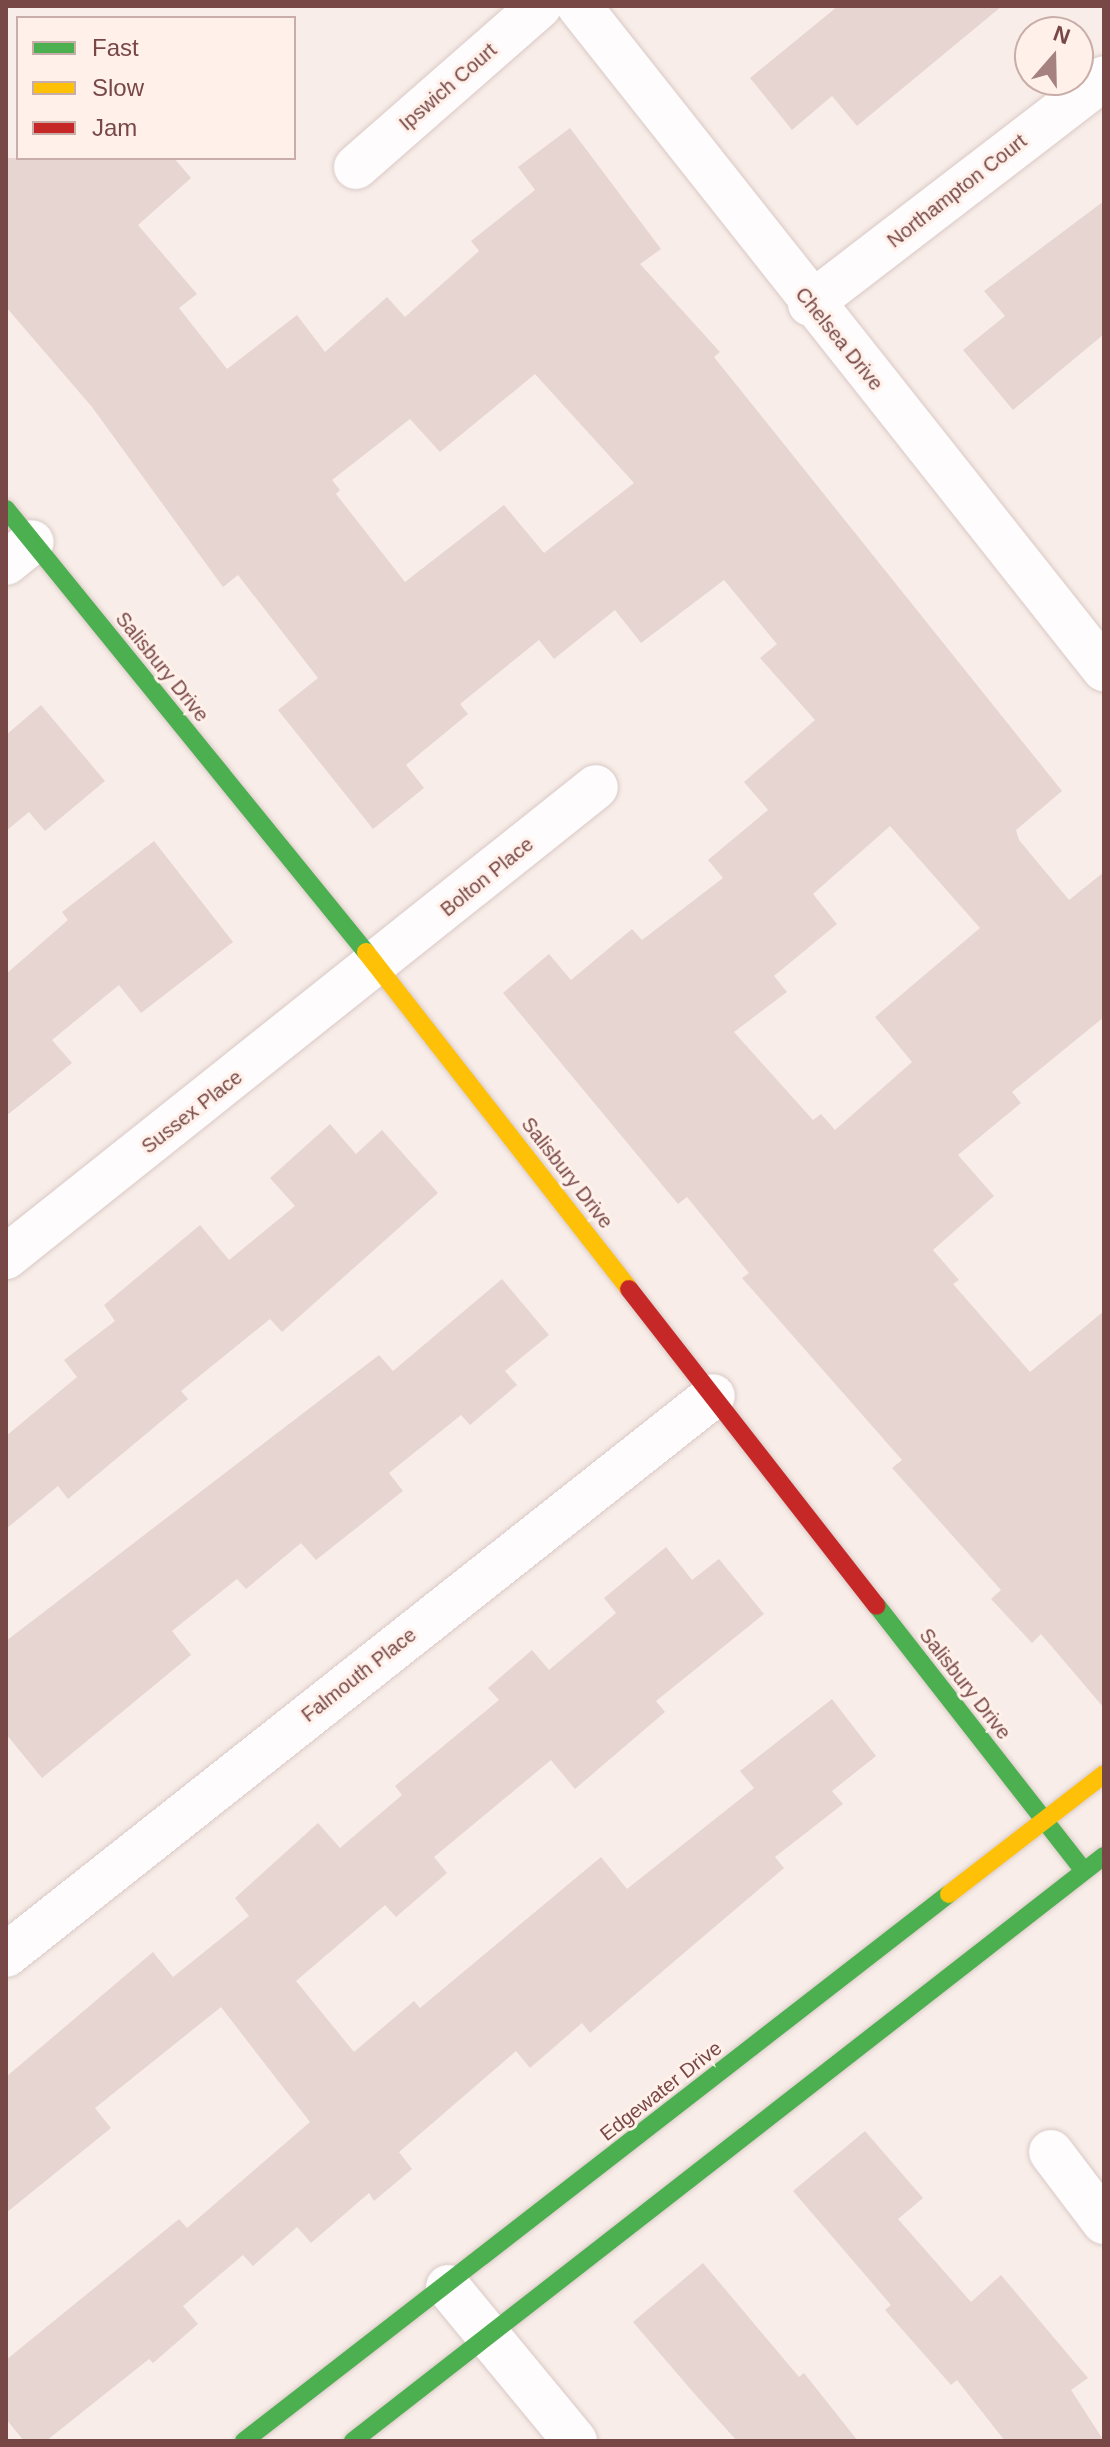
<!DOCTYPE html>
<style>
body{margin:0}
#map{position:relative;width:1110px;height:2447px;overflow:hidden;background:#f8ede8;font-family:Arial,sans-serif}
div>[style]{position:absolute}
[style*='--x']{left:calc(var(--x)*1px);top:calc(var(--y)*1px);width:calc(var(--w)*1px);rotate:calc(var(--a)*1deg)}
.building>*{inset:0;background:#e7d5d2}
.roads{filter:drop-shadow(0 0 2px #d9c9c6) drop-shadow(0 0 2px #d9c9c6)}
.street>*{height:44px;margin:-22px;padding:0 22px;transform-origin:22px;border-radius:22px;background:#fefcfc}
.fast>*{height:18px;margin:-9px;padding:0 9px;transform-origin:9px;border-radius:9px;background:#4caf50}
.slow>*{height:18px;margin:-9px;padding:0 9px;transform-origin:9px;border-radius:9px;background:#ffc107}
.jam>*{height:18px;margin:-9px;padding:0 9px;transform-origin:9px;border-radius:9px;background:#c62828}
span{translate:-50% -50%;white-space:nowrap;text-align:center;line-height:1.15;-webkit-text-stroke:6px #fff0ea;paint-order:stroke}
.street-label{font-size:20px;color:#784846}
.frame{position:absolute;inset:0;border:8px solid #784846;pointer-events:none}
.legend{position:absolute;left:16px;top:16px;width:280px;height:144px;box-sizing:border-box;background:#fff0ea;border:2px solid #c9ada8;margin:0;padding:10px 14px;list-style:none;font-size:24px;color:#784846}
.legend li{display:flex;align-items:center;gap:16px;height:40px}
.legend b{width:40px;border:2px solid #c9ada8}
.north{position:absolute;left:1014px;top:16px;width:80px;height:80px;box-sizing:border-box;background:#fff0ea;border:2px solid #c9ada8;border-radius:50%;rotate:20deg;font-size:22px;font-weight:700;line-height:32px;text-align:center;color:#784846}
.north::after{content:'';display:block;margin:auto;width:28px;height:36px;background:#a5827f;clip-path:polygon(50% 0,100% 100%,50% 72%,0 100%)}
</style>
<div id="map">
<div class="building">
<div style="clip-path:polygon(838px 6px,1002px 6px,857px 126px,832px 96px,792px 130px,750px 78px)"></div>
<div style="clip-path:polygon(evenodd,570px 128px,661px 249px,640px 264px,720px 352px,714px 357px,1062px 791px,1016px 830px,1019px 840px,1069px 900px,1104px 872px,1104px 1017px,1012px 1092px,1021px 1103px,958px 1155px,994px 1196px,933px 1250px,959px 1280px,953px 1284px,1030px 1372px,1104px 1311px,1104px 1708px,1041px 1634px,1032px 1643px,991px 1599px,1001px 1590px,892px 1468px,902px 1460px,742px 1278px,749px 1273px,687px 1197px,678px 1204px,503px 993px,549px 954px,571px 980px,632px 929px,642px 940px,723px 878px,708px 860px,768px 810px,744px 782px,815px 720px,760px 658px,777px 644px,724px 580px,641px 643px,615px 610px,554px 659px,539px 640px,460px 704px,468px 714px,406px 765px,424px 788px,373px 829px,278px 710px,318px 678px,238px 575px,223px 587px,92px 407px,6px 307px,6px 158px,174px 158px,191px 178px,138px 225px,197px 294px,179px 308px,227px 369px,297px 315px,325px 352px,387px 297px,405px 317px,479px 251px,471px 241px,535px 190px,518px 167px,570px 128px,535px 374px,634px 483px,544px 553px,504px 505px,405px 582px,336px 494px,340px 490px,332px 480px,410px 419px,440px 452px,535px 374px,570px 128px,890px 826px,980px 928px,875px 1017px,912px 1062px,835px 1130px,821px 1114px,813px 1120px,734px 1032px,787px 992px,774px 976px,837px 924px,813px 894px,890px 826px)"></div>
<div style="clip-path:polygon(1104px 201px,1104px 334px,1013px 410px,963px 350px,1005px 316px,984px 291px)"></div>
<div style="clip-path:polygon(41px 705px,105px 781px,45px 831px,29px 812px,6px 831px,6px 735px)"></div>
<div style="clip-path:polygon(154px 841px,233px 942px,141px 1013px,119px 985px,52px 1040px,72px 1063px,6px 1116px,6px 974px,68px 920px,62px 912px)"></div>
<div style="clip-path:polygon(330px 1124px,356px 1154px,382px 1130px,438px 1193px,282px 1332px,270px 1319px,181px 1391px,188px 1399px,68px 1499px,58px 1486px,6px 1529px,6px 1436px,77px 1377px,64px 1360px,115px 1321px,104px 1305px,200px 1225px,229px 1260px,295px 1206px,270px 1178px)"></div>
<div style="clip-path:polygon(502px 1279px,549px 1335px,505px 1371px,517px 1385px,470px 1425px,461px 1415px,389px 1473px,403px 1491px,316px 1560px,301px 1543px,246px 1589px,237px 1579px,172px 1631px,191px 1655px,42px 1778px,6px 1734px,6px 1641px,379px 1355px,393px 1371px)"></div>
<div style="clip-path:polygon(666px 1547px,692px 1580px,719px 1559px,764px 1614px,656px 1701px,665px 1712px,575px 1789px,551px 1760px,434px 1857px,447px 1873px,396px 1917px,385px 1905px,296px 1981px,354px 2052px,414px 2001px,420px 2008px,601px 1857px,627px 1889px,754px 1788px,740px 1771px,832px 1699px,876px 1756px,832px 1791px,843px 1804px,775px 1857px,784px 1868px,590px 2033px,582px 2023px,530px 2068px,516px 2051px,399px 2152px,412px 2169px,374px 2201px,369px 2193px,311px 2243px,297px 2227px,253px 2266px,243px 2255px,183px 2306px,198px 2324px,153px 2363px,149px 2359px,46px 2441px,24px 2441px,6px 2419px,6px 2360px,179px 2219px,187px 2228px,310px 2122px,221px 2007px,95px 2108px,111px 2128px,6px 2213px,6px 2077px,153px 1952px,173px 1977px,249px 1916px,235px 1898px,318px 1823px,340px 1848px,402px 1795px,395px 1786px,499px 1700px,488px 1688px,532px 1650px,549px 1670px,616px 1613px,604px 1598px)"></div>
<div style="clip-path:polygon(865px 2131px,923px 2198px,898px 2219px,971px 2302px,1001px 2275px,1088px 2378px,1071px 2390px,1104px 2441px,1005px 2441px,957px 2380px,951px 2385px,885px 2310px,891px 2305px,793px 2191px)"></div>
<div style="clip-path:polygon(703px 2263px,799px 2377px,804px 2373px,858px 2441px,737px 2441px,692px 2391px,633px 2322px)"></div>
</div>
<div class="roads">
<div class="street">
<div style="--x:579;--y:6;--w:846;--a:51.63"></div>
<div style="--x:356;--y:167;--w:244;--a:-41.2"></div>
<div style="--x:810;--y:304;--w:371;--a:-37.5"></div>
<div style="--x:6;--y:563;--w:33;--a:-39"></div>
<div style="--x:6;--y:1257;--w:754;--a:-38.54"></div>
<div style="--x:6;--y:1955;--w:901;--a:-38.33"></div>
<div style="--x:1051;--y:2152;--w:88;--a:52.9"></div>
<div style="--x:448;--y:2287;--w:200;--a:50.5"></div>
</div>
<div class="fast">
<div style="--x:6;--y:509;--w:571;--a:50.9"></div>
<div style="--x:877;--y:1606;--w:336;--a:52"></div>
<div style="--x:244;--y:2441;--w:892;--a:-37.81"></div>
<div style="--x:353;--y:2441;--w:952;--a:-37.92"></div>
</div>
<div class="slow">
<div style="--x:366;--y:952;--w:427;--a:52"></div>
<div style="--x:949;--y:1894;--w:196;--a:-37.7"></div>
</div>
<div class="jam">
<div style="--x:629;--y:1289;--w:402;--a:52"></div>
</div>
</div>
<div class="street-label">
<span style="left:448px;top:87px;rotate:-41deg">Ipswich Court</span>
<span style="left:957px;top:191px;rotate:-38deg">Northampton Court</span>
<span style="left:839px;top:339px;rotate:51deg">Chelsea Drive</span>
<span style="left:162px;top:667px;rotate:51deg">Salisbury Drive</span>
<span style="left:487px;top:877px;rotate:-39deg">Bolton Place</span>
<span style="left:192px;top:1112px;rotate:-38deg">Sussex Place</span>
<span style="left:567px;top:1173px;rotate:52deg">Salisbury Drive</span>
<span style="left:359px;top:1675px;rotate:-38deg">Falmouth Place</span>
<span style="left:965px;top:1684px;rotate:52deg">Salisbury Drive</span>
<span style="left:661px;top:2091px;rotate:-38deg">Edgewater Drive</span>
</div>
<div class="frame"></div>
<ul class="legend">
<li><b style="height:10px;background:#4caf50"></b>Fast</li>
<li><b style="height:10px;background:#ffc107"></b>Slow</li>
<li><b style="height:10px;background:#c62828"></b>Jam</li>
</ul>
<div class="north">N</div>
</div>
